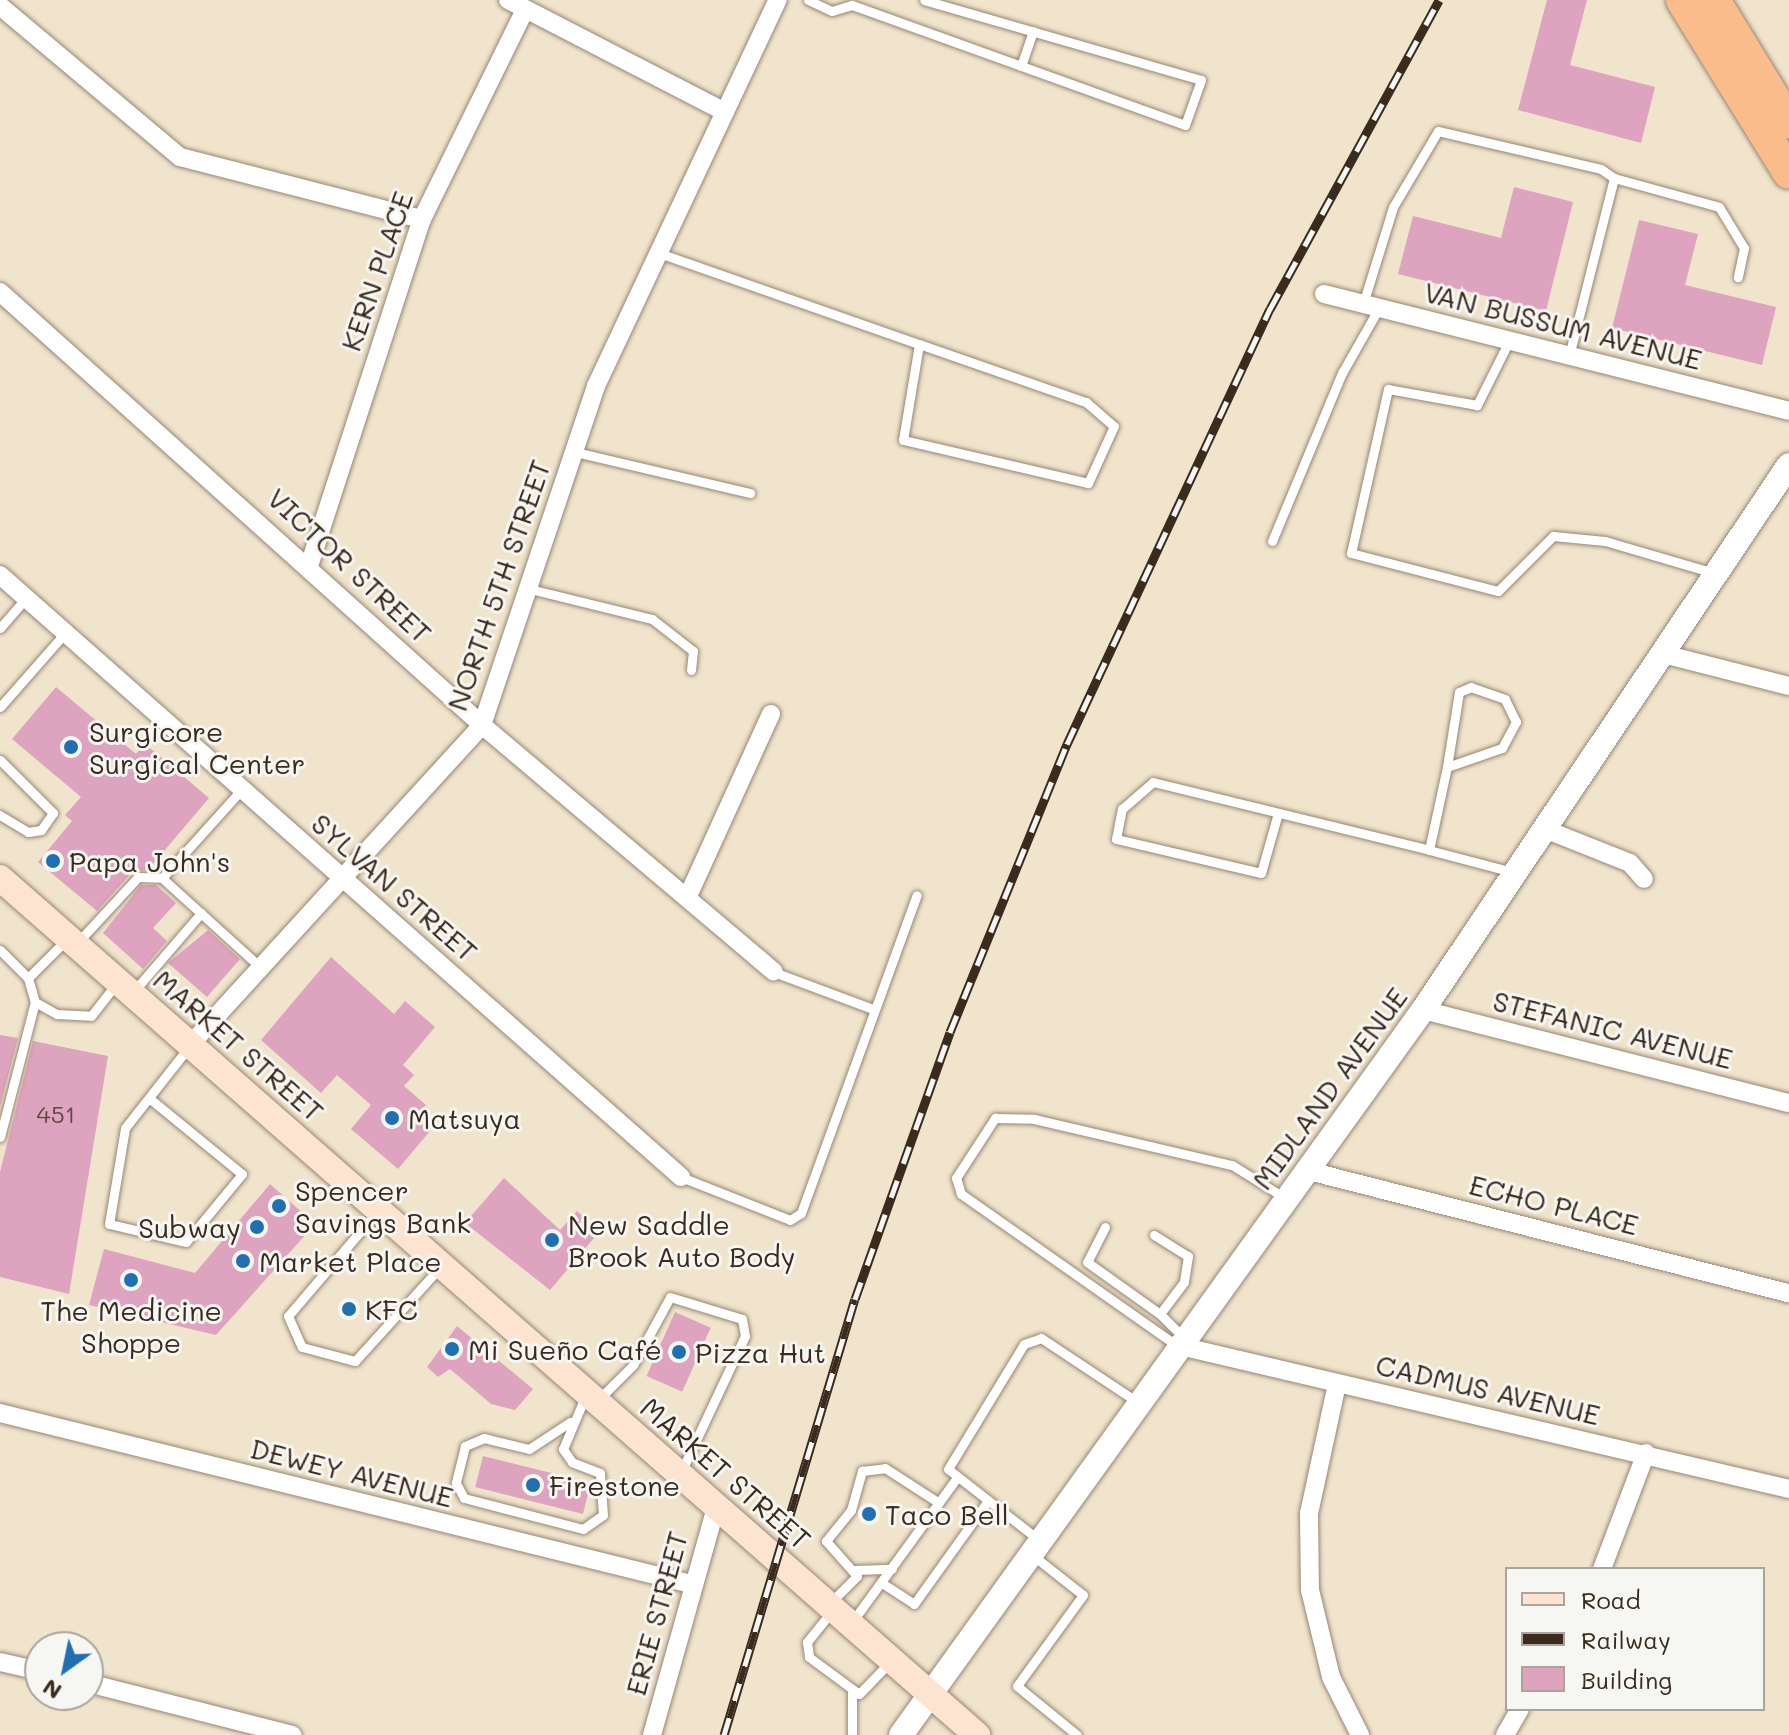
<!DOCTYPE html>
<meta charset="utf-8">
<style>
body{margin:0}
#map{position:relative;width:1789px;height:1735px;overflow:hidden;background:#f1e4cc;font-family:Mali,sans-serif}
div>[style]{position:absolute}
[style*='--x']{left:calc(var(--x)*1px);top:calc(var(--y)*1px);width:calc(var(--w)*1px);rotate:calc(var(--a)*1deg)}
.building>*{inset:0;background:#dea3be;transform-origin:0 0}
.roads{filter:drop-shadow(0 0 2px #968775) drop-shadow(0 0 2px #968775)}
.service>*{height:9px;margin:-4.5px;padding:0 4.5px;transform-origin:4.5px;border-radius:4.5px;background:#fff}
.minor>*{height:18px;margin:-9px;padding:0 9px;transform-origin:9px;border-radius:9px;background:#fff}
.tertiary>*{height:24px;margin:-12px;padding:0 12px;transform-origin:12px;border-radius:12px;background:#fff}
.secondary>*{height:26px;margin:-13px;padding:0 13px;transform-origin:13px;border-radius:13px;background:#fde4d0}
.trunk>*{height:32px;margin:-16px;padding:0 16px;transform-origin:16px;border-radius:16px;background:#f9bc8a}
.rail>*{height:9px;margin-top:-4.5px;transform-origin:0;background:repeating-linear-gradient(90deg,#f6f6f2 0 18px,#3b2a1e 0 36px);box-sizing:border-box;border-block:2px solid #3b2a1e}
.dots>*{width:22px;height:22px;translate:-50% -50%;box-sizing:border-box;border:4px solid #f6f6f2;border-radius:50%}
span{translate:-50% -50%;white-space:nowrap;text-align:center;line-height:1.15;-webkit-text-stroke:6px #f6f6f2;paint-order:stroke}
.number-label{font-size:24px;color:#644846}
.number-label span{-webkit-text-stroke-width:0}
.street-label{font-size:28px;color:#3b2a1e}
.poi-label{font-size:28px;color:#3b2a1e}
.left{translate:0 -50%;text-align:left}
.right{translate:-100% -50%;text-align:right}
.legend{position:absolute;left:1505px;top:1567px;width:260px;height:144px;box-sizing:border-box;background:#f6f6f2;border:2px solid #aba49d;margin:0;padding:10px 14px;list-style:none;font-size:24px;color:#3b2a1e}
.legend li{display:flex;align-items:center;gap:16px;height:40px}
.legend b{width:40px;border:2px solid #aba49d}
.north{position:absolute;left:24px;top:1631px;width:80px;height:80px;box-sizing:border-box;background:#f6f6f2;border:2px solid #aba49d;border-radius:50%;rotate:213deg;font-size:22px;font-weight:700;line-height:32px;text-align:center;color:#3b2a1e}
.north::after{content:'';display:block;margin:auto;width:28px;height:36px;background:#1f6fb2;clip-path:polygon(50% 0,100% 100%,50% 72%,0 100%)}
</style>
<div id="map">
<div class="building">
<div style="clip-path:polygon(1547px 0,1587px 0,1570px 65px,1655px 87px,1641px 143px,1518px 110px)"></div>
<div style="clip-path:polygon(1514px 187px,1573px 202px,1546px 311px,1398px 274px,1413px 216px,1501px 238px)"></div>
<div style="clip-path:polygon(1639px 220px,1698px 234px,1685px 285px,1776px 307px,1762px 365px,1612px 328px)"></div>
<div style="clip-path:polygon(56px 687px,136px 754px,144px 743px,209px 798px,148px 870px,133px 871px,97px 911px,38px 862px,72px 821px,65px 815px,81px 797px,12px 739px)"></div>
<div style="clip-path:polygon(141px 885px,156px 885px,176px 903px,153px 928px,167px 941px,143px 969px,103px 933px)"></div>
<div style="clip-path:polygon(208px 930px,240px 959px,207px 997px,168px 963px)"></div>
<div style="clip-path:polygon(331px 957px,394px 1014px,405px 1001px,435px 1027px,403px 1065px,414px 1075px,404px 1086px,426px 1105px,419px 1113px,430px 1131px,398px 1169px,351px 1129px,371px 1105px,337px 1075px,321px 1093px,261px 1040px)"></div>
<div style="clip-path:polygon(0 1035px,18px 1038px,0 1107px)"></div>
<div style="clip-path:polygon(33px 1041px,108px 1056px,69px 1294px,0 1277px,0 1172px)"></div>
<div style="clip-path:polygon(504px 1178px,560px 1230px,577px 1211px,600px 1231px,550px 1290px,465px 1223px)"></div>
<div style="clip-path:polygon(270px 1184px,315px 1224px,216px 1335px,89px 1305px,104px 1249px,195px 1273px)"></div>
<div style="left:675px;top:1312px;width:39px;height:70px;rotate:24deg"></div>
<div style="clip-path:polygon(457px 1326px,533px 1389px,515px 1410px,491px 1404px,450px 1369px,438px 1377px,427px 1367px)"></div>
<div style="left:483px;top:1456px;width:111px;height:32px;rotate:14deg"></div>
</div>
<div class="roads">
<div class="service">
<div style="--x:808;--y:0;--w:26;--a:25"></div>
<div style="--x:832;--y:11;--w:21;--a:-17"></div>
<div style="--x:852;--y:5;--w:354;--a:19.8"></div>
<div style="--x:1185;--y:125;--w:48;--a:-70.4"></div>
<div style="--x:1201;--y:80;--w:288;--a:-163.9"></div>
<div style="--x:1021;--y:66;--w:37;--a:-71"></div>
<div style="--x:1614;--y:178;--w:109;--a:15.4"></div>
<div style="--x:1719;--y:207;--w:48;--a:58.6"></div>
<div style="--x:1744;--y:248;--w:30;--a:102"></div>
<div style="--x:659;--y:253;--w:275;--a:19.3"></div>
<div style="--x:919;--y:344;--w:177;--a:19.2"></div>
<div style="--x:1086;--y:402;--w:37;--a:41"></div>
<div style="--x:1114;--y:426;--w:63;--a:114.5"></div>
<div style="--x:1088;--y:483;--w:190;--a:-166.9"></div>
<div style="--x:903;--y:440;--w:97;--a:-80.5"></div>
<div style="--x:1363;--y:304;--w:102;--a:-72.8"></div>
<div style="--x:1393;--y:207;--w:88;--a:-59.4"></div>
<div style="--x:1438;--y:131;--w:167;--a:13.1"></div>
<div style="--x:1601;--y:169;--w:16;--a:35"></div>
<div style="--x:1614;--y:178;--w:184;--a:104.2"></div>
<div style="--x:1509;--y:341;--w:72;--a:116.6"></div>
<div style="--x:1477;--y:405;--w:90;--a:-169.8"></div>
<div style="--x:1388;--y:389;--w:168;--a:102.7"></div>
<div style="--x:1351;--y:553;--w:152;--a:14.5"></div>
<div style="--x:1498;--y:591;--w:78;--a:-45"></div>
<div style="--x:1553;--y:536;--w:52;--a:5.5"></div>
<div style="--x:1605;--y:541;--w:114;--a:16.4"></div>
<div style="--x:575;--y:452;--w:180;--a:13.2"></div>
<div style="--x:1272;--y:541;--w:182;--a:-67.4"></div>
<div style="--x:1342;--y:373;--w:75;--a:-60.4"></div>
<div style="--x:530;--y:589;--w:126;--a:13.8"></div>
<div style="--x:652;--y:619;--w:52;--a:38"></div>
<div style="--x:693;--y:651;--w:19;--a:96"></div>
<div style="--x:0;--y:628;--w:40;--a:-49"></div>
<div style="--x:0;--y:707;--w:98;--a:-48.7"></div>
<div style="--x:0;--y:760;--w:75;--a:45"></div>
<div style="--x:53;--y:813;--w:21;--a:125"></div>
<div style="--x:41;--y:830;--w:13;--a:171"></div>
<div style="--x:28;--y:832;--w:33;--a:-149"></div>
<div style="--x:1278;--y:813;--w:62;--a:105.8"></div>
<div style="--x:1261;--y:873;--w:149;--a:-166.8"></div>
<div style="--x:1116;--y:839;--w:31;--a:-79"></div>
<div style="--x:1122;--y:809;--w:41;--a:-41.1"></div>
<div style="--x:1153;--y:782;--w:284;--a:13.8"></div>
<div style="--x:1429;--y:850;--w:87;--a:14.7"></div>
<div style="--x:1429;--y:850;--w:85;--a:-77.8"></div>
<div style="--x:1447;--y:767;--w:58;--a:-19.1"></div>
<div style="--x:1502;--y:748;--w:30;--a:-62"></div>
<div style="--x:1516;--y:722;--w:25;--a:-116"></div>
<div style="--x:1505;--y:699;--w:36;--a:-161"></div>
<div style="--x:1471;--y:687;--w:13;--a:157"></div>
<div style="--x:1459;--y:692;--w:76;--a:99.1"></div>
<div style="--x:162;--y:878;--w:132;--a:42.2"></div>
<div style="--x:78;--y:942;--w:88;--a:-47.3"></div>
<div style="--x:138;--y:877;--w:24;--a:2"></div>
<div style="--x:162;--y:878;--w:120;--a:-48"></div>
<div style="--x:0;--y:950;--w:40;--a:45"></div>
<div style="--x:28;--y:978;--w:25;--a:74"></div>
<div style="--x:35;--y:1002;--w:25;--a:29"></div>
<div style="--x:57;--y:1014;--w:34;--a:3"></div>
<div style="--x:91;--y:1016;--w:41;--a:-52"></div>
<div style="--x:774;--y:972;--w:106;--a:20.5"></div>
<div style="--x:28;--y:978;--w:52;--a:-45"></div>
<div style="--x:134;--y:991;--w:103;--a:-49.3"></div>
<div style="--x:149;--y:1098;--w:120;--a:39.3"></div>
<div style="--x:242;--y:1174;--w:88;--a:129.5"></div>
<div style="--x:186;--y:1242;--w:79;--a:-166.8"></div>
<div style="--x:109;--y:1224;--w:97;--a:-80.5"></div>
<div style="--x:125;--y:1128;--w:102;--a:-51.8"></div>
<div style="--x:0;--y:1137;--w:139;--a:-75.5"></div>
<div style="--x:681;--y:1177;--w:117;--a:21.5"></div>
<div style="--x:790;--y:1220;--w:13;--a:-32"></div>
<div style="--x:801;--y:1213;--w:338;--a:-70"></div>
<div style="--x:376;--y:1213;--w:135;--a:130.5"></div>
<div style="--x:288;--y:1316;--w:34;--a:66"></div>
<div style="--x:302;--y:1347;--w:55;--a:14.8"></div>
<div style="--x:355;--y:1361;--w:128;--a:-47.8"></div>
<div style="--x:1105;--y:1227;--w:39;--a:117"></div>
<div style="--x:1087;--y:1262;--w:90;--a:35.5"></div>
<div style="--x:1154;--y:1235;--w:40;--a:32"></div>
<div style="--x:1188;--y:1256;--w:26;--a:99"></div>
<div style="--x:1184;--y:1282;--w:40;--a:127"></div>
<div style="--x:1160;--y:1314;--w:31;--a:45"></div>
<div style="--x:1176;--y:1345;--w:263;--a:-144.9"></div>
<div style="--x:961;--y:1194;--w:17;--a:-107"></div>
<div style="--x:956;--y:1178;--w:72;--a:-57"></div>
<div style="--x:995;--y:1118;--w:39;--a:1"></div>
<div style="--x:1034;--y:1119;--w:203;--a:13.1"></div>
<div style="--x:1232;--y:1165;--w:62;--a:31.9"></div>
<div style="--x:598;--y:1400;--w:49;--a:-45"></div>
<div style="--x:633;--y:1365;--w:77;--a:-61.4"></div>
<div style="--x:670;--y:1297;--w:75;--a:17"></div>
<div style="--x:742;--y:1319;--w:17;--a:80"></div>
<div style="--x:745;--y:1336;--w:150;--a:115.2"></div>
<div style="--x:570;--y:1422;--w:49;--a:146.6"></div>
<div style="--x:529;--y:1449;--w:46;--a:-166.3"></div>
<div style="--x:484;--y:1438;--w:21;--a:157"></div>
<div style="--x:465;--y:1446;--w:38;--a:104"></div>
<div style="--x:456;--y:1483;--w:17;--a:62"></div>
<div style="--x:464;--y:1498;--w:123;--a:14.6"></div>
<div style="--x:583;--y:1529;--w:24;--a:-35"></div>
<div style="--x:603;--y:1515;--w:42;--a:-94.1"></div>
<div style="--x:600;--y:1473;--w:30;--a:-159"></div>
<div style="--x:572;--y:1462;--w:16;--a:-125"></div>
<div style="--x:563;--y:1449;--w:56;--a:-67.1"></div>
<div style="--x:1039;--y:1540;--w:115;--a:-142"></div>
<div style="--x:948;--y:1469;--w:146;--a:-58.7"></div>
<div style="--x:1024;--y:1344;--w:18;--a:-19"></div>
<div style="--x:1041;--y:1338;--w:114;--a:33.6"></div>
<div style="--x:1031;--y:1554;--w:66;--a:38.3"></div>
<div style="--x:1083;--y:1595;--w:112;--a:126"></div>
<div style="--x:1017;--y:1686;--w:77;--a:39.2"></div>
<div style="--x:855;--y:1570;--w:37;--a:-2"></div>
<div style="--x:882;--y:1583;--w:38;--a:33"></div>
<div style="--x:914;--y:1604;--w:125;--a:-54.4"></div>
<div style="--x:832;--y:1601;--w:35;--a:-45"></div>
<div style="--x:857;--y:1576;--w:47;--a:-131.5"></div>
<div style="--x:826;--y:1541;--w:40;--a:-51"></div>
<div style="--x:851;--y:1510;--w:41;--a:-74.2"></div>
<div style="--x:862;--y:1471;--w:23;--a:-7"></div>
<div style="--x:885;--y:1468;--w:64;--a:32.9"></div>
<div style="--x:832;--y:1611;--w:40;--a:129"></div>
<div style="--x:807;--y:1642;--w:15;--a:82"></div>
<div style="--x:809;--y:1657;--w:62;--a:36.5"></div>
<div style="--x:859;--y:1694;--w:43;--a:-45.9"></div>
<div style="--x:852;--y:1622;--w:177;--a:-54"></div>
<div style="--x:852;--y:1735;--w:42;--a:-90"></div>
</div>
<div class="minor">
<div style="--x:508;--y:0;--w:244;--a:27.3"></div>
<div style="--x:0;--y:6;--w:235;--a:40"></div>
<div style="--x:180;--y:157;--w:250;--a:14.4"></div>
<div style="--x:0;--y:292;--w:648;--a:41.93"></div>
<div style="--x:482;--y:725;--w:382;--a:40.2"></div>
<div style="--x:1324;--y:294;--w:479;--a:14.1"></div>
<div style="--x:310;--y:563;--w:362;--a:-72"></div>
<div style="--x:422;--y:219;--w:233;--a:-63.8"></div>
<div style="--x:0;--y:575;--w:909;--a:41.48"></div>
<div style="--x:1667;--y:655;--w:126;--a:14.3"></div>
<div style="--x:1547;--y:830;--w:89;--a:21.7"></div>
<div style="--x:1630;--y:863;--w:21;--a:49"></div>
<div style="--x:688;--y:896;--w:200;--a:-65.5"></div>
<div style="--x:1423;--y:1010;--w:378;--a:14.3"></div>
<div style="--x:190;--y:1045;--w:433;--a:-47.6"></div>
<div style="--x:482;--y:725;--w:358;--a:-71.4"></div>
<div style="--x:596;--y:386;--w:427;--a:-64.8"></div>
<div style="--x:1305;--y:1170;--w:499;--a:14.3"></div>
<div style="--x:1176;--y:1345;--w:630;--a:13.22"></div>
<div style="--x:1337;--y:1384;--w:132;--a:102.2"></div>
<div style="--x:1309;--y:1513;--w:77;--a:89.3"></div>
<div style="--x:1310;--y:1590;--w:89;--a:76.4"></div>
<div style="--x:1331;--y:1677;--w:65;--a:63.4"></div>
<div style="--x:0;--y:1413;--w:712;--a:13.9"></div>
<div style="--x:1602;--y:1569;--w:124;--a:-69.2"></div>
<div style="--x:0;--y:1662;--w:41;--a:12.7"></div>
<div style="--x:88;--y:1683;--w:211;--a:14.3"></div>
<div style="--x:652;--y:1735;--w:237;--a:-74.3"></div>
<div style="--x:1505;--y:1735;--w:30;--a:-60"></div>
</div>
<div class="tertiary">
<div style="--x:901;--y:1735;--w:893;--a:-54.25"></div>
<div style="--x:1423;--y:1010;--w:656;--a:-56.12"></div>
</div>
<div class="secondary">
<div style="--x:0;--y:878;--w:1300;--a:41.26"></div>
</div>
<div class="trunk">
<div style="--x:1682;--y:0;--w:203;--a:58.3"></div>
<div style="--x:1714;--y:0;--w:144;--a:58.6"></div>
</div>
</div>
<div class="rail">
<div style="--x:724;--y:1735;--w:455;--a:-73.3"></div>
<div style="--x:855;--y:1299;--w:283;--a:-70.4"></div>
<div style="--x:950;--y:1032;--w:311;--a:-67.9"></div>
<div style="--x:1067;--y:744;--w:480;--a:-65"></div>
<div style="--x:1270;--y:309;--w:352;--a:-61.3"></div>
</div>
<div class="dots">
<div style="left:71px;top:747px;background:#1f6fb2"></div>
<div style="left:53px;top:861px;background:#1f6fb2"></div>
<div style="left:392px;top:1118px;background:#1f6fb2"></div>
<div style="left:279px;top:1206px;background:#1f6fb2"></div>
<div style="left:257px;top:1227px;background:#1f6fb2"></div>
<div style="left:552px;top:1240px;background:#1f6fb2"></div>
<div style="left:243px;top:1261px;background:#1f6fb2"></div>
<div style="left:131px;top:1280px;background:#1f6fb2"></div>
<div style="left:349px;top:1309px;background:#1f6fb2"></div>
<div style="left:452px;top:1349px;background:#1f6fb2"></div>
<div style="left:679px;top:1352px;background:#1f6fb2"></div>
<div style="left:533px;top:1485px;background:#1f6fb2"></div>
<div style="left:869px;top:1514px;background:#1f6fb2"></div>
</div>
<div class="number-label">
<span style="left:56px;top:1114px">451</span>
</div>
<div class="street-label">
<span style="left:376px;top:271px;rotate:-71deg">KERN PLACE</span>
<span style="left:1563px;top:325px;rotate:14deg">VAN BUSSUM AVENUE</span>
<span style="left:350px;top:565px;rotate:43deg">VICTOR STREET</span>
<span style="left:498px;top:585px;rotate:-71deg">NORTH 5TH STREET</span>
<span style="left:395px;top:887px;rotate:41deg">SYLVAN STREET</span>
<span style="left:1613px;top:1029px;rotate:14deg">STEFANIC AVENUE</span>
<span style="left:239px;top:1045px;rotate:41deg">MARKET STREET</span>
<span style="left:1329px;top:1088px;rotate:-54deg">MIDLAND AVENUE</span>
<span style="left:1554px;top:1204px;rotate:14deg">ECHO PLACE</span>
<span style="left:1488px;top:1389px;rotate:13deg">CADMUS AVENUE</span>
<span style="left:352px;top:1472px;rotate:14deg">DEWEY AVENUE</span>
<span style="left:726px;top:1473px;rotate:41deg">MARKET STREET</span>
<span style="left:656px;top:1613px;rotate:-75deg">ERIE STREET</span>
</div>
<div class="poi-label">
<span class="left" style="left:89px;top:747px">Surgicore<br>Surgical Center</span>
<span class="left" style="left:69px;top:861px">Papa John's</span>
<span class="left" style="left:408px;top:1118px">Matsuya</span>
<span class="left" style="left:295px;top:1206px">Spencer<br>Savings Bank</span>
<span class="left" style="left:568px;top:1240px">New Saddle<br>Brook Auto Body</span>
<span class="right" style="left:241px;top:1227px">Subway</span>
<span class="left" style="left:259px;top:1261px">Market Place</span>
<span class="left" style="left:365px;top:1309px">KFC</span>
<span style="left:131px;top:1326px">The Medicine<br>Shoppe</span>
<span class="left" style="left:468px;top:1349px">Mi Sueño Café</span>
<span class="left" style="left:695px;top:1352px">Pizza Hut</span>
<span class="left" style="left:549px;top:1485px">Firestone</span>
<span class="left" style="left:885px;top:1514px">Taco Bell</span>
</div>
<ul class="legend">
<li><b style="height:10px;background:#fde4d0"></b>Road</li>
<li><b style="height:10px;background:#3b2a1e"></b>Railway</li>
<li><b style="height:22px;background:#dea3be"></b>Building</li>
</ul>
<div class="north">N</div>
</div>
